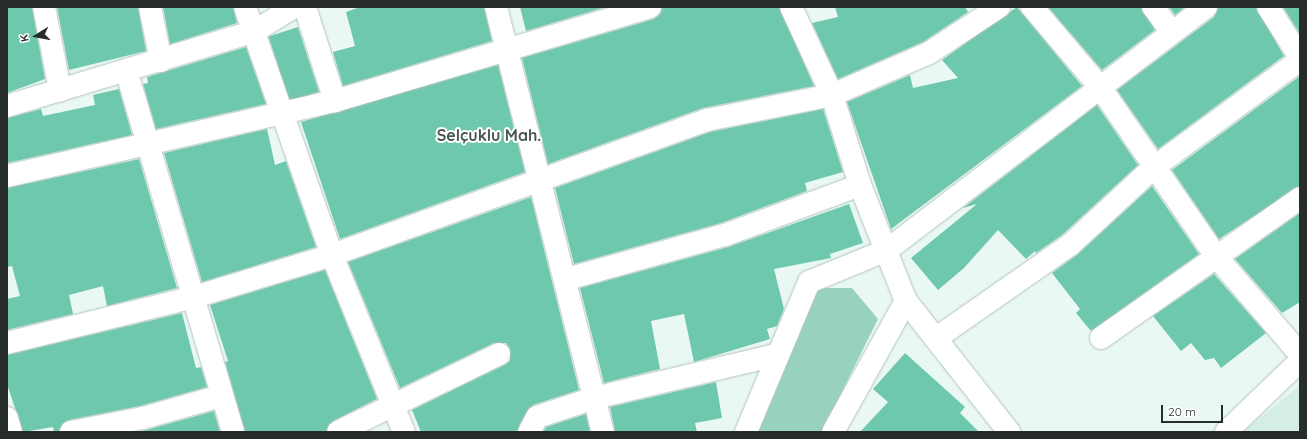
<!DOCTYPE html>
<meta charset="utf-8">
<style>
body{margin:0}
#map{position:relative;width:1307px;height:439px;overflow:hidden;background:#e9f8f3;font-family:Quicksand,sans-serif}
div>[style]{position:absolute}
[style*='--x']{left:calc(var(--x)*1px);top:calc(var(--y)*1px);width:calc(var(--w)*1px);rotate:calc(var(--a)*1deg)}
.built>*{inset:0;background:#d5eee5}
.green>*{inset:0;background:#98d2bf}
.building>*{inset:0;background:#6ec8ad;transform-origin:0 0}
.roads{filter:drop-shadow(0 0 1px #b5c4be) drop-shadow(0 0 1px #b5c4be)}
.minor>*{height:22px;margin:-11px;padding:0 11px;transform-origin:11px;border-radius:11px;background:#fff}
span{translate:-50% -50%;white-space:nowrap;text-align:center;line-height:1.15;-webkit-text-stroke:4px #fff;paint-order:stroke}
.district-label{font-size:16px;color:#495652;font-weight:700}
.frame{position:absolute;inset:0;border:8px solid #272d2b;pointer-events:none}
.north{position:absolute;left:16px;top:16px;width:40px;height:40px;-webkit-text-stroke:3px #fff;paint-order:stroke;rotate:259deg;font-size:11px;font-weight:700;line-height:16px;text-align:center;color:#272d2b}
.north::after{content:'';display:block;margin:auto;width:14px;height:18px;background:#272d2b;clip-path:polygon(50% 0,100% 100%,50% 72%,0 100%)}
.scale{position:absolute;left:1161px;top:405px;width:62px;height:18px;box-sizing:border-box;border:2px solid #272d2b;border-top:0;padding-left:5px;font-size:12px;line-height:14px;white-space:nowrap;color:#272d2b;-webkit-text-stroke:3px #fff;paint-order:stroke}
</style>
<div id="map">
<div class="built">
<div style="clip-path:polygon(1300px 385px,1300px 432px,1243px 432px)"></div>
</div>
<div class="green">
<div style="clip-path:polygon(818px 288px,852px 288px,878px 319px,822px 432px,758px 432px)"></div>
</div>
<div class="building">
<div style="clip-path:polygon(7px 7px,32px 7px,45px 79px,7px 93px)"></div>
<div style="clip-path:polygon(57px 7px,138px 7px,146px 51px,69px 70px)"></div>
<div style="clip-path:polygon(163px 7px,233px 7px,237px 23px,170px 44px)"></div>
<div style="clip-path:polygon(360px 7px,484px 7px,492px 41px,343px 86px,333px 52px,355px 46px,346px 12px)"></div>
<div style="clip-path:polygon(520px 7px,606px 7px,526px 31px)"></div>
<div style="clip-path:polygon(662px 7px,779px 7px,814px 86px,703px 108px,548px 164px,522px 58px,654px 19px)"></div>
<div style="clip-path:polygon(835px 7px,965px 7px,968px 12px,923px 42px,838px 79px,812px 23px,838px 17px)"></div>
<div style="clip-path:polygon(1017px 7px,1082px 86px,891px 229px,847px 102px,910px 75px,913px 88px,958px 78px,942px 60px)"></div>
<div style="clip-path:polygon(1048px 7px,1141px 7px,1155px 30px,1102px 70px)"></div>
<div style="clip-path:polygon(1169px 7px,1185px 7px,1175px 15px)"></div>
<div style="clip-path:polygon(1218px 7px,1256px 7px,1284px 56px,1158px 149px,1117px 90px,1214px 17px)"></div>
<div style="clip-path:polygon(1283px 7px,1300px 7px,1300px 34px)"></div>
<div style="left:298px;top:27px;width:68px;height:31px;rotate:72deg"></div>
<div style="clip-path:polygon(246px 47px,266px 104px,156px 129px,143px 84px,148px 83px,147px 77px)"></div>
<div style="clip-path:polygon(498px 65px,525px 172px,340px 239px,301px 122px)"></div>
<div style="clip-path:polygon(1300px 76px,1300px 186px,1219px 239px,1172px 170px)"></div>
<div style="clip-path:polygon(119px 89px,132px 135px,7px 163px,7px 118px,41px 109px,43px 116px,95px 105px,93px 95px)"></div>
<div style="clip-path:polygon(1097px 105px,1138px 165px,1062px 235px,1036px 253px,1035px 251px,1026px 259px,998px 230px,964px 268px,938px 290px,911px 258px,977px 204px,963px 208px)"></div>
<div style="clip-path:polygon(823px 109px,843px 172px,805px 183px,807px 191px,721px 223px,574px 264px,555px 188px,710px 132px)"></div>
<div style="clip-path:polygon(267px 129px,275px 165px,286px 161px,316px 247px,202px 282px,164px 153px)"></div>
<div style="clip-path:polygon(139px 159px,177px 288px,107px 306px,103px 286px,69px 295px,73px 314px,7px 330px,7px 299px,20px 296px,12px 266px,7px 267px,7px 188px)"></div>
<div style="clip-path:polygon(1152px 186px,1199px 254px,1091px 331px,1076px 313px,1080px 309px,1052px 273px,1078px 254px)"></div>
<div style="clip-path:polygon(531px 197px,579px 390px,533px 405px,517px 432px,421px 432px,412px 410px,504px 365px,510px 361px,510px 349px,506px 343px,494px 343px,400px 388px,348px 262px)"></div>
<div style="clip-path:polygon(849px 204px,863px 243px,830px 254px,831px 258px,774px 269px,784px 309px,777px 326px,767px 329px,770px 339px,694px 362px,684px 314px,651px 321px,660px 369px,604px 383px,580px 288px,728px 247px)"></div>
<div style="clip-path:polygon(1300px 213px,1300px 302px,1282px 313px,1235px 259px)"></div>
<div style="clip-path:polygon(325px 270px,377px 399px,333px 421px,326px 432px,245px 432px,225px 362px,228px 361px,210px 305px)"></div>
<div style="clip-path:polygon(1214px 274px,1266px 333px,1221px 368px,1214px 358px,1205px 360px,1191px 343px,1181px 351px,1153px 316px)"></div>
<div style="clip-path:polygon(182px 313px,196px 368px,201px 367px,207px 387px,140px 406px,69px 420px,63px 423px,59px 432px,54px 432px,53px 427px,23px 432px,7px 384px,7px 355px)"></div>
<div style="clip-path:polygon(905px 353px,965px 407px,960px 413px,979px 432px,860px 432px,888px 402px,873px 389px)"></div>
<div style="clip-path:polygon(716px 382px,722px 418px,695px 423px,697px 432px,615px 432px,610px 407px)"></div>
<div style="clip-path:polygon(214px 411px,220px 432px,136px 432px,146px 430px)"></div>
<div style="clip-path:polygon(586px 414px,590px 432px,543px 432px,546px 427px)"></div>
</div>
<div class="roads">
<div class="minor">
<div style="--x:44;--y:7;--w:85;--a:79.1"></div>
<div style="--x:150;--y:7;--w:55;--a:78.5"></div>
<div style="--x:245;--y:7;--w:263;--a:70.7"></div>
<div style="--x:332;--y:255;--w:191;--a:67.9"></div>
<div style="--x:305;--y:7;--w:99;--a:72.3"></div>
<div style="--x:496;--y:7;--w:438;--a:75.9"></div>
<div style="--x:791;--y:7;--w:97;--a:65"></div>
<div style="--x:832;--y:95;--w:94;--a:72.7"></div>
<div style="--x:860;--y:185;--w:125;--a:68.4"></div>
<div style="--x:906;--y:301;--w:167;--a:51.8"></div>
<div style="--x:1032;--y:7;--w:105;--a:49.6"></div>
<div style="--x:1100;--y:87;--w:204;--a:55.6"></div>
<div style="--x:1215;--y:255;--w:130;--a:49.4"></div>
<div style="--x:1153;--y:7;--w:31;--a:53"></div>
<div style="--x:1268;--y:7;--w:59;--a:57.4"></div>
<div style="--x:126;--y:70;--w:377;--a:73.5"></div>
<div style="--x:7;--y:106;--w:259;--a:-16.8"></div>
<div style="--x:255;--y:31;--w:46;--a:-31.6"></div>
<div style="--x:7;--y:176;--w:336;--a:-12.9"></div>
<div style="--x:335;--y:101;--w:329;--a:-16.6"></div>
<div style="--x:567;--y:279;--w:164;--a:-15.6"></div>
<div style="--x:725;--y:235;--w:144;--a:-20.3"></div>
<div style="--x:938;--y:337;--w:161;--a:-34.9"></div>
<div style="--x:1070;--y:245;--w:113;--a:-42.9"></div>
<div style="--x:1153;--y:168;--w:182;--a:-36.3"></div>
<div style="--x:1101;--y:338;--w:243;--a:-35.1"></div>
<div style="--x:7;--y:343;--w:193;--a:-13.8"></div>
<div style="--x:194;--y:297;--w:144;--a:-16.9"></div>
<div style="--x:332;--y:255;--w:399;--a:-19.8"></div>
<div style="--x:707;--y:120;--w:127;--a:-11.3"></div>
<div style="--x:832;--y:95;--w:106;--a:-23.4"></div>
<div style="--x:929;--y:53;--w:84;--a:-33.3"></div>
<div style="--x:7;--y:418;--w:15;--a:74"></div>
<div style="--x:71;--y:432;--w:73;--a:-11"></div>
<div style="--x:143;--y:418;--w:81;--a:-15.8"></div>
<div style="--x:338;--y:432;--w:179;--a:-25.8"></div>
<div style="--x:529;--y:432;--w:17;--a:-62"></div>
<div style="--x:537;--y:417;--w:60;--a:-18.4"></div>
<div style="--x:594;--y:398;--w:187;--a:-13.3"></div>
<div style="--x:746;--y:432;--w:163;--a:-67.2"></div>
<div style="--x:809;--y:282;--w:84;--a:-22.3"></div>
<div style="--x:887;--y:250;--w:401;--a:-37.3"></div>
<div style="--x:833;--y:432;--w:150;--a:-60.9"></div>
<div style="--x:1226;--y:432;--w:103;--a:-43.8"></div>
</div>
</div>
<div class="district-label">
<span style="left:489px;top:135px">Selçuklu Mah.</span>
</div>
<div class="frame"></div>
<div class="north">K</div>
<div class="scale">20 m</div>
</div>
